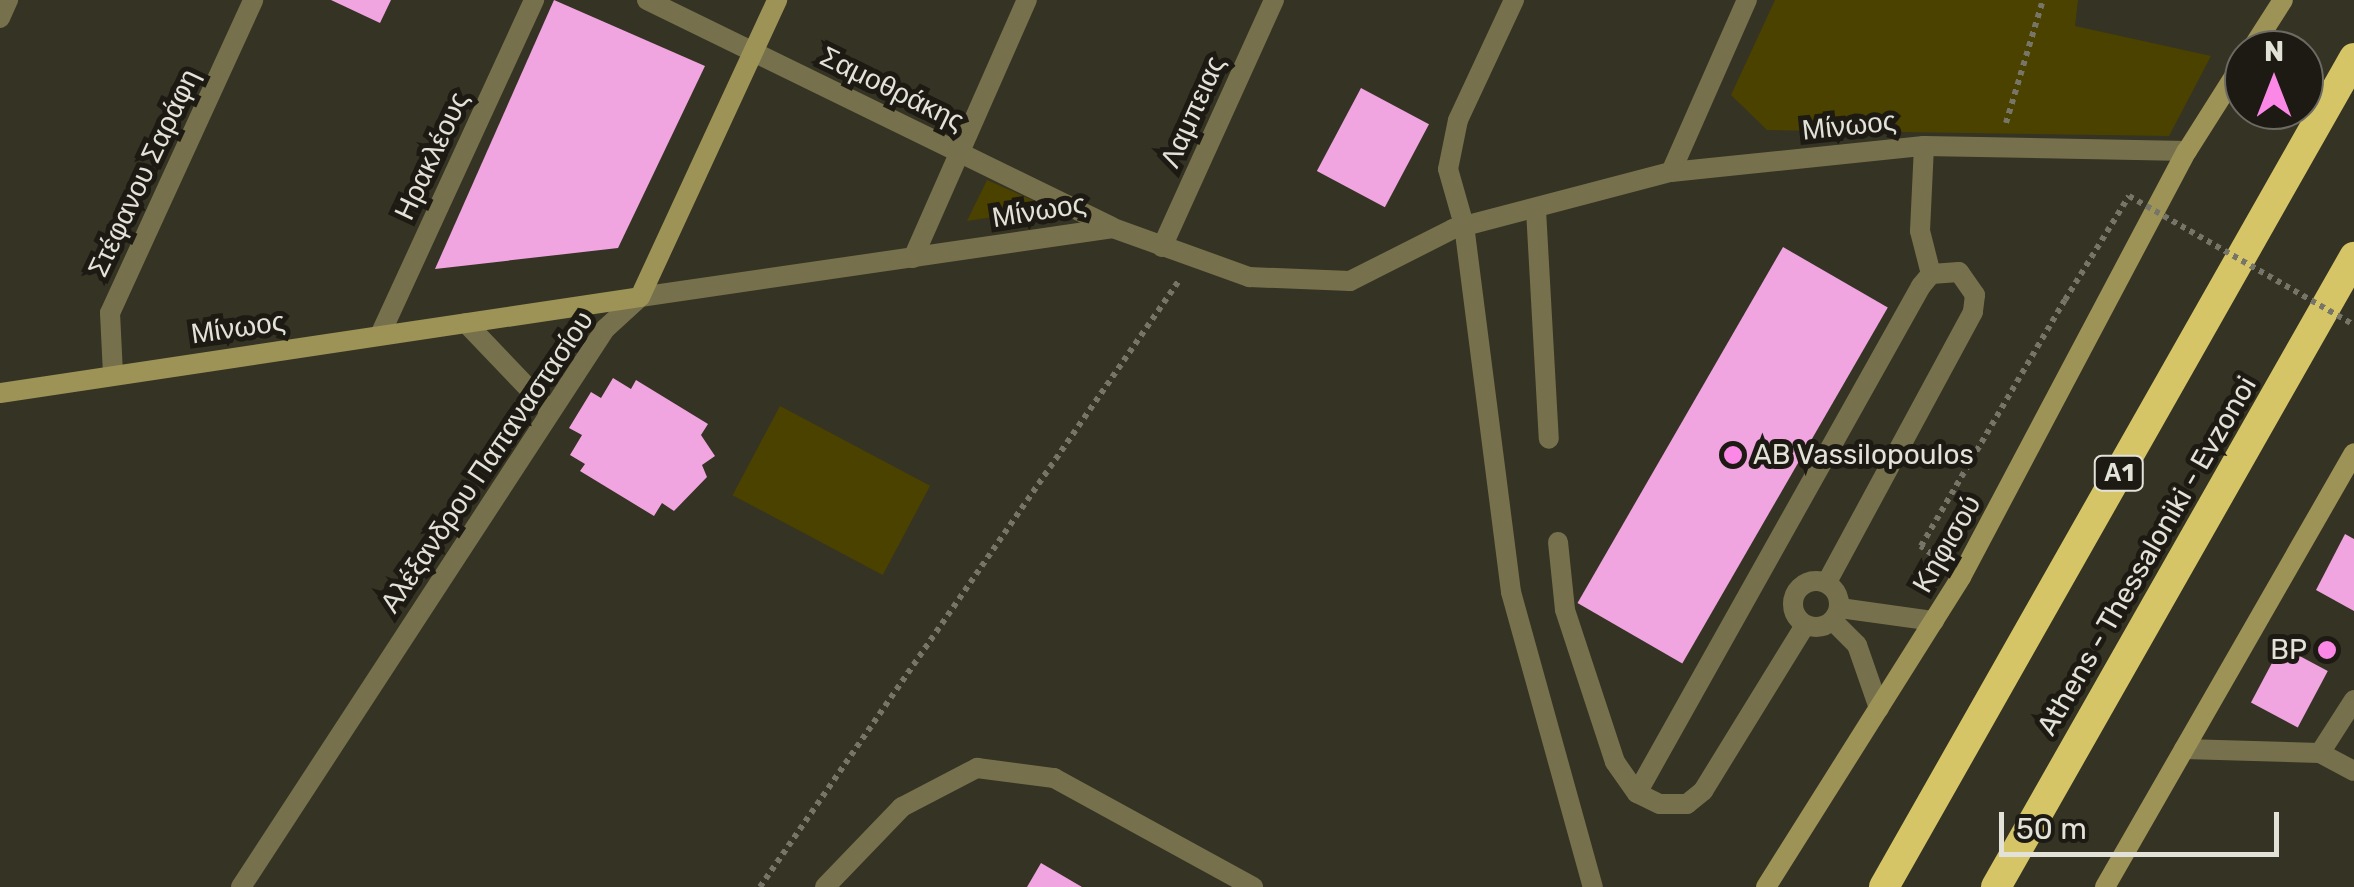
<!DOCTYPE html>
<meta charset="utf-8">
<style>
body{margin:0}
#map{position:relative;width:2354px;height:887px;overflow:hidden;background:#353323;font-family:Rubik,sans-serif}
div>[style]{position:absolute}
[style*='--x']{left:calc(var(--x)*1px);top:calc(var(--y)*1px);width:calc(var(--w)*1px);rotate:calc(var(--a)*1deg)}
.green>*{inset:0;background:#4b4200;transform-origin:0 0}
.building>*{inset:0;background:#f0a4e0;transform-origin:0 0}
.path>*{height:6px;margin-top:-3px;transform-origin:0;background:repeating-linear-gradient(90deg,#777568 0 5px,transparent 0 10px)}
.lane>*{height:20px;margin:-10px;padding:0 10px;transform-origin:10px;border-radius:10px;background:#76714c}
.lane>.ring{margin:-10px;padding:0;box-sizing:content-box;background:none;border:20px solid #76714c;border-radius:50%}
.street>*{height:20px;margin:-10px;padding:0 10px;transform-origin:10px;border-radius:10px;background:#76714c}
.secondary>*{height:20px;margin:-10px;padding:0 10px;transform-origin:10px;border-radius:10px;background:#9d9357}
.highway>*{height:30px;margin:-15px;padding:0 15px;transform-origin:15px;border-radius:15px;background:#d5c566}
.path-bridge>*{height:6px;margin-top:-3px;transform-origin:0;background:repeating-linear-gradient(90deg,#777568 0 5px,transparent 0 10px)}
.dots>*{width:28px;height:28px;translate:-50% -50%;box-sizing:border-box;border:5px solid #1c1a13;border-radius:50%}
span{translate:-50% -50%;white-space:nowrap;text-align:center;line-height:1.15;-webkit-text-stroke:10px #1c1a13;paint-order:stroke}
.shield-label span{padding:2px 8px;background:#1c1a13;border:2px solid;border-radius:8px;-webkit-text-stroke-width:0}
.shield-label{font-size:25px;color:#e3e2d8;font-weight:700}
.street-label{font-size:28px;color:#e3e2d8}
.poi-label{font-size:28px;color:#e3e2d8}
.left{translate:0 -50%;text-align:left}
.right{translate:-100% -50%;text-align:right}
.north{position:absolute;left:2224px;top:30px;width:100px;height:100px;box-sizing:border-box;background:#1c1a13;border:2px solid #6c6a62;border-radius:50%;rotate:0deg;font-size:28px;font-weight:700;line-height:40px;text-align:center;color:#e3e2d8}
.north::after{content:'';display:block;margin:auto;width:35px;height:45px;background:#fb87e6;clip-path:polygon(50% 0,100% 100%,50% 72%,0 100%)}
.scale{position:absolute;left:1999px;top:812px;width:280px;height:45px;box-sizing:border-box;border:5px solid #e3e2d8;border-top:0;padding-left:12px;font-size:30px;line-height:35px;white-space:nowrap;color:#e3e2d8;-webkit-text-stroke:8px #1c1a13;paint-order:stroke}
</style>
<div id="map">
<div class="green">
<div style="clip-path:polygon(1775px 0,2078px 0,2075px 26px,2211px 56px,2169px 136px,1767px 130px,1731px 95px)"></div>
<div style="clip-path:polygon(987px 180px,1050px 208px,967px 221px)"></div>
<div style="left:780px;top:406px;width:170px;height:101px;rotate:28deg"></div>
</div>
<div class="building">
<div style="clip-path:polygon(331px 0,391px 0,380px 23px)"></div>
<div style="clip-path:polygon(554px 0,705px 66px,618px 248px,435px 269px)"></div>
<div style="left:1361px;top:88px;width:77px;height:94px;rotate:28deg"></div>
<div style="left:1783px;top:247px;width:121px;height:411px;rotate:30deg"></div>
<div style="clip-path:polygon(613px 378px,631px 389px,636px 380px,708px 424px,701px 435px,715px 456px,702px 465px,707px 477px,674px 511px,662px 503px,654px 516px,580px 471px,585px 464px,570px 455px,582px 435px,569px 428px,591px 392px,601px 398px)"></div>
<div style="clip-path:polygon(2345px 534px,2354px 539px,2354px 611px,2316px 590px)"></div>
<div style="left:2281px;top:646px;width:53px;height:64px;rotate:28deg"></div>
<div style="clip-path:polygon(1041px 863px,1082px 887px,1027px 887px)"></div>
</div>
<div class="path">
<div style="--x:2006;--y:123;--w:128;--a:-73.3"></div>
<div style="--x:1940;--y:560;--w:24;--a:-144"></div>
<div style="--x:1921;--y:546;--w:285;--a:-59.7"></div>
<div style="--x:760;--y:887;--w:739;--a:-55.36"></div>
</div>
<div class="lane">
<div style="--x:1924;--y:146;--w:85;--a:92.7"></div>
<div style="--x:1920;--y:231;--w:44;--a:75.7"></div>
<div style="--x:1536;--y:210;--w:229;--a:86.8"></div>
<div style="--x:1558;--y:542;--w:68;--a:84.1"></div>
<div style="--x:1565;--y:610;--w:160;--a:71.8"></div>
<div style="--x:1615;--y:762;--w:38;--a:55"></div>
<div style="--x:1637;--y:793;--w:25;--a:26"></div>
<div style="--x:1660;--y:804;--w:27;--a:0"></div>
<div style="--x:1687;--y:804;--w:21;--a:-39"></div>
<div style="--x:1703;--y:791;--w:195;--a:-58.4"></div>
<div class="ring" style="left:1793px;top:581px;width:26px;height:26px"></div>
<div style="--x:1840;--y:608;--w:95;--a:7.9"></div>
<div style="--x:1833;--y:621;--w:34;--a:45"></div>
<div style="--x:1857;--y:645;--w:67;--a:70.8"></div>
<div style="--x:2184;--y:749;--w:136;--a:1.7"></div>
<div style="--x:2320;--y:753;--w:38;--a:28"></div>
<div style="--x:2320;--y:753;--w:63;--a:-57.3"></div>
<div style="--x:1637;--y:793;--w:581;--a:-60.74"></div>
<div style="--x:1921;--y:286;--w:16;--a:-50"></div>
<div style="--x:1931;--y:274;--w:28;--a:-4"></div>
<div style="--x:1959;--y:272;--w:28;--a:55"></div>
<div style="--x:1975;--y:295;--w:17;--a:97"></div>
<div style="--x:1973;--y:312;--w:307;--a:118.4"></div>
<div style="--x:825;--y:887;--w:111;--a:-46.1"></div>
<div style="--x:902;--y:807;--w:85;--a:-27.5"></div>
<div style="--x:977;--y:768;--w:78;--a:7.4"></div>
<div style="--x:1054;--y:778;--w:227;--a:28.7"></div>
</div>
<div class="street">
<div style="--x:647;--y:0;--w:517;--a:26.02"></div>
<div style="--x:1514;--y:0;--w:132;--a:115"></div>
<div style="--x:1458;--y:120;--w:50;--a:101.5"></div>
<div style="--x:1448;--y:169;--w:58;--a:74.1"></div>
<div style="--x:1464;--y:225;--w:370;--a:82.7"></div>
<div style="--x:1511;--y:592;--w:306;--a:74.5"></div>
<div style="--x:0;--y:18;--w:20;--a:-66"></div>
<div style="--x:1671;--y:172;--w:188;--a:-66.2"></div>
<div style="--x:1162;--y:247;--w:271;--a:-65.6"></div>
<div style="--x:913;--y:258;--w:282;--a:-66.2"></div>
<div style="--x:466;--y:323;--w:122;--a:46.3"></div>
<div style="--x:380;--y:335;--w:369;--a:-65.3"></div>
<div style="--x:113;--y:374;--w:61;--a:-92.8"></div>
<div style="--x:110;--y:313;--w:344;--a:-65.4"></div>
<div style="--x:241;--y:887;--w:666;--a:-56.88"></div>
<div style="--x:605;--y:329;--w:47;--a:-42.4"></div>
<div style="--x:640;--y:297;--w:478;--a:-8.3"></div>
<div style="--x:1113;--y:228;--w:145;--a:19.8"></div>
<div style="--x:1249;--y:277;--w:101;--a:2.3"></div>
<div style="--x:1350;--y:281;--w:115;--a:-26.8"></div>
<div style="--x:1453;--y:229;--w:225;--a:-14.7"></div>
<div style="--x:1671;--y:172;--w:254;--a:-5.9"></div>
<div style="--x:1924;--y:146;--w:263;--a:1.1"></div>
</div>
<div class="secondary">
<div style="--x:2251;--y:50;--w:59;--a:-57.4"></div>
<div style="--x:0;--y:393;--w:647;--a:-8.53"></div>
<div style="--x:640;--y:297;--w:327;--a:-65.2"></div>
<div style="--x:1766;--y:887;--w:366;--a:-57.8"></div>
<div style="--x:1961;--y:577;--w:482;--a:-62.1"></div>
<div style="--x:2187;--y:151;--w:107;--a:-57.7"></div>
<div style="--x:2105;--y:887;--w:500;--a:-60.16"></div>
</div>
<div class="highway">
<div style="--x:1884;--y:887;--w:953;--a:-60.45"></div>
<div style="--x:1996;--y:887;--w:725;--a:-60.39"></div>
</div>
<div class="path-bridge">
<div style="--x:2065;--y:300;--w:122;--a:-58.4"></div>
<div style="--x:2129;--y:196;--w:259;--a:29.8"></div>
</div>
<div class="dots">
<div style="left:1733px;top:455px;background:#fb87e6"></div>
<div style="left:2327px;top:650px;background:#fb87e6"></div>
</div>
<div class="shield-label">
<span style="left:2119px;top:473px">Α1</span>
</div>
<div class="street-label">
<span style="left:892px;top:89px;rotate:26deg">Σαμοθράκης</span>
<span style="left:1193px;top:112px;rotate:-66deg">Λαμπειας</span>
<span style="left:1849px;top:126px;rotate:-6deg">Μίνωος</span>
<span style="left:432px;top:156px;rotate:-65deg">Ηρακλέους</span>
<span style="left:144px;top:173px;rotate:-65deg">Στέφανου Σαράφη</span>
<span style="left:1039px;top:211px;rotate:-9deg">Μίνωος</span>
<span style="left:238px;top:328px;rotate:-8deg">Μίνωος</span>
<span style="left:487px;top:462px;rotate:-56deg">Αλέξανδρου Παπαναστασίου</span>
<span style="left:1947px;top:544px;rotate:-60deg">Κηφισού</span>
<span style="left:2147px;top:556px;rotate:-60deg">Athens - Thessaloniki - Evzonoi</span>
</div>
<div class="poi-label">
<span class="left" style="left:1753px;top:455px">AB Vassilopoulos</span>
<span class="right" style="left:2307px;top:650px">BP</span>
</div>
<div class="north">N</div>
<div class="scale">50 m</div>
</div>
